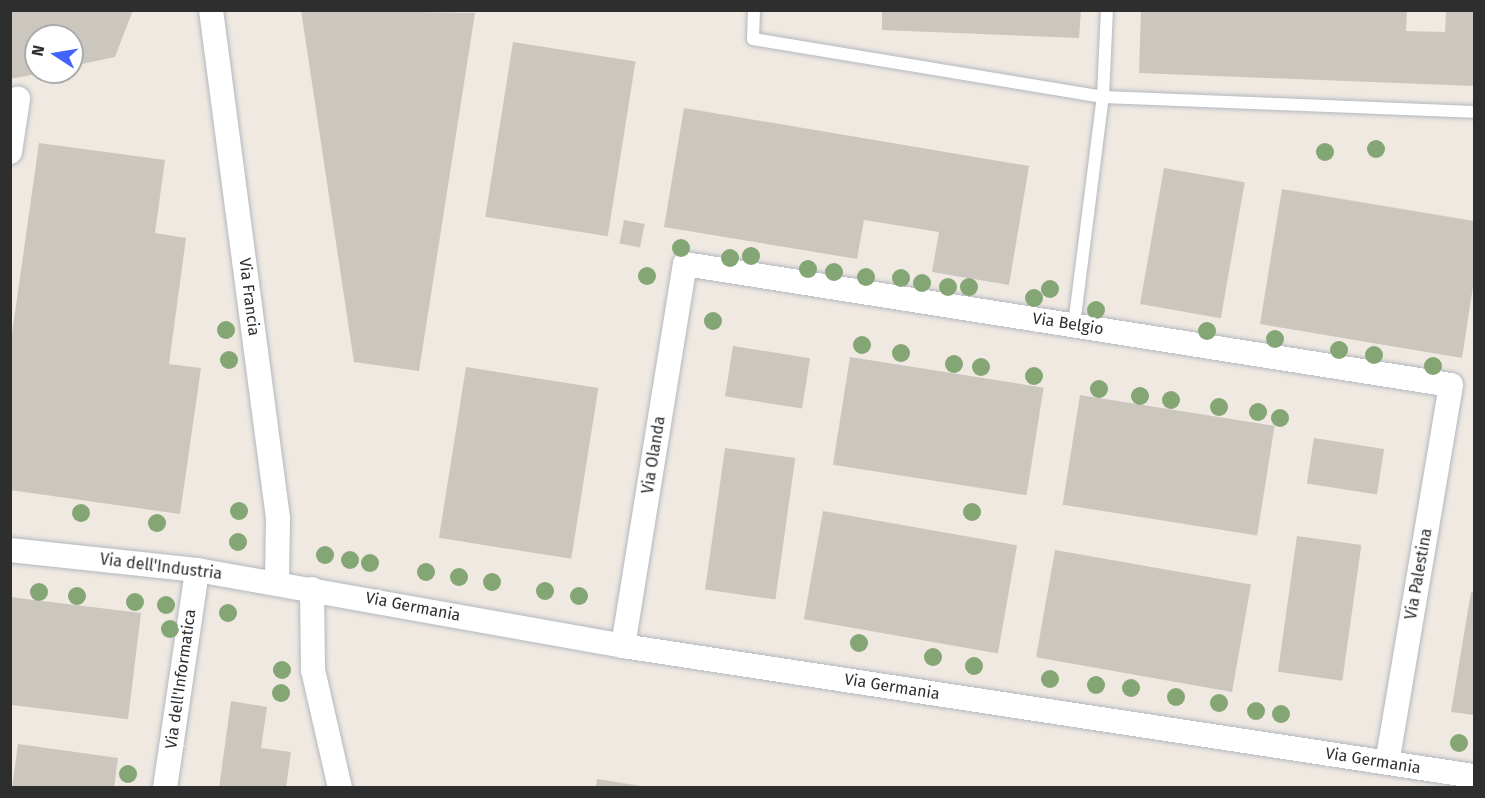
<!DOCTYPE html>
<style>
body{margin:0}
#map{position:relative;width:1485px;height:798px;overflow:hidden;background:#efe9e1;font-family:"Fira Sans",sans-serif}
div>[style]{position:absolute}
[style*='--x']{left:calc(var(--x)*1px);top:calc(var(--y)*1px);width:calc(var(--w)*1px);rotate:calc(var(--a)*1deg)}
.building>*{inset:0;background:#cbc7bf;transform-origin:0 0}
.roads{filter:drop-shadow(0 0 2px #b4b7c1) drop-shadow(0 0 2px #b4b7c1)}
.service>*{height:12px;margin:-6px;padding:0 6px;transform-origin:6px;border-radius:6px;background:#fff}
.minor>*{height:24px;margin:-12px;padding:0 12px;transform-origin:12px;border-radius:12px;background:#fff}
.trees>*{width:18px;height:18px;margin:-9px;border-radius:50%;background:#84a574}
span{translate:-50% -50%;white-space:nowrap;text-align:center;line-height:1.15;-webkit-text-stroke:6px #fff;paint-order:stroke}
.street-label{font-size:16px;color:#2e2e2e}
.frame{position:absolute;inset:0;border:12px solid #2e2e2e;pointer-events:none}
.north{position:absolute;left:24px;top:24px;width:60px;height:60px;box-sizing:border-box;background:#fff;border:2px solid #ababab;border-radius:50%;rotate:282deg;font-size:16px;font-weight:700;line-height:24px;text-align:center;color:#2e2e2e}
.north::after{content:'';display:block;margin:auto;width:21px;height:27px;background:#4264fb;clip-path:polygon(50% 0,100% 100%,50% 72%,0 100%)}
</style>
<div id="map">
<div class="building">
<div style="clip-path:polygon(10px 10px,133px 10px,115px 57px,72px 66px,72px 36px,36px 36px,36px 74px,10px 79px)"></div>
<div style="clip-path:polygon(301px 10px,475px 13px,419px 371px,354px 362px)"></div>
<div style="clip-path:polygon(882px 10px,1081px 10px,1079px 38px,882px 30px)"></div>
<div style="clip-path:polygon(1141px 10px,1407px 10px,1406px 31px,1445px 32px,1446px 10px,1474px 10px,1474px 86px,1139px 73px)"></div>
<div style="left:513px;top:42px;width:124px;height:177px;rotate:9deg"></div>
<div style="clip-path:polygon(684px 108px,1029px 166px,1009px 285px,932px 272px,939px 232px,864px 220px,857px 259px,664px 227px)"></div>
<div style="clip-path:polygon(39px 143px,165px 160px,155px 233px,186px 238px,169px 364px,201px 368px,180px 514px,10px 490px,10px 348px)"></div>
<div style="left:1164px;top:168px;width:82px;height:138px;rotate:10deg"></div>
<div style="clip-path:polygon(1282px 189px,1474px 221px,1474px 280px,1462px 358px,1260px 324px)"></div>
<div style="left:624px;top:220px;width:21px;height:24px;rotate:11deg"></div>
<div style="left:733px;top:346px;width:78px;height:51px;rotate:9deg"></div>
<div style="left:850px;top:357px;width:196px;height:109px;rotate:9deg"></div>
<div style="left:466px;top:367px;width:134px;height:173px;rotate:9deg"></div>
<div style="left:1080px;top:395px;width:197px;height:111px;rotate:9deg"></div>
<div style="left:1314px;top:438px;width:71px;height:46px;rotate:9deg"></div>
<div style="left:725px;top:448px;width:71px;height:143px;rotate:8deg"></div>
<div style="left:823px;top:511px;width:197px;height:110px;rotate:10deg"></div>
<div style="left:1297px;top:536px;width:65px;height:137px;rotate:8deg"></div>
<div style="left:1055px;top:550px;width:199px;height:109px;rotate:10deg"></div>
<div style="clip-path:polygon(1471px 592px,1474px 593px,1474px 715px,1451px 712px)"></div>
<div style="left:10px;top:597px;width:132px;height:107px;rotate:7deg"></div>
<div style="clip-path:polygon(231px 701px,267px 707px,261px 748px,291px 752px,286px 788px,219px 788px)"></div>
<div style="clip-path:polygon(18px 744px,118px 758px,114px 788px,12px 788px)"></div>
<div style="clip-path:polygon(597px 779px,641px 786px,641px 788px,596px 788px)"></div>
</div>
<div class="roads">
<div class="service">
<div style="--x:754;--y:10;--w:29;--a:92"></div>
<div style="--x:753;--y:39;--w:355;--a:9.4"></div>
<div style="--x:1103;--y:97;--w:371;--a:2.3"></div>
<div style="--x:1074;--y:325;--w:230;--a:-82.8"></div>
<div style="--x:1103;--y:97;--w:87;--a:-87.4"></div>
</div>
<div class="minor">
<div style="--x:211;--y:10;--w:512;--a:82.49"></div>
<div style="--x:278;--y:518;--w:65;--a:90.9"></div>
<div style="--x:10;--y:152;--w:54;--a:-81.4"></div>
<div style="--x:10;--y:550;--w:188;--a:6.1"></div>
<div style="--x:197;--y:570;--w:433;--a:10.1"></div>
<div style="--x:623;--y:646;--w:861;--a:8.69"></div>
<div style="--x:312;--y:589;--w:81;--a:89.3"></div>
<div style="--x:313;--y:670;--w:121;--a:77.1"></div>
<div style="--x:623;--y:646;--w:387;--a:-80.8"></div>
<div style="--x:685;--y:264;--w:775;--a:8.98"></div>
<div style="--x:1451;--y:385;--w:383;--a:99.6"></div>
<div style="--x:165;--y:788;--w:220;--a:-81.6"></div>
</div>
</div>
<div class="trees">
<div style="left:1376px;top:149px"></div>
<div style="left:1325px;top:152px"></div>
<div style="left:681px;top:248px"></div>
<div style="left:751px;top:256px"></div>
<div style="left:730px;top:258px"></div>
<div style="left:808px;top:269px"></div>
<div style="left:834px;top:272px"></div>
<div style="left:647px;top:276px"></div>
<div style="left:866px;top:277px"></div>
<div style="left:901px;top:278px"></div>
<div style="left:922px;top:283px"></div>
<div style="left:948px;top:287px"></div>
<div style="left:969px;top:287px"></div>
<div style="left:1050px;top:289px"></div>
<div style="left:1034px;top:298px"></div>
<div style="left:1096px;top:310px"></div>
<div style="left:713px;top:321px"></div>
<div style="left:226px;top:330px"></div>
<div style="left:1207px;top:331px"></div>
<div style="left:1275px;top:339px"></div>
<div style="left:862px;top:345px"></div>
<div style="left:1339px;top:350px"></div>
<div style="left:901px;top:353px"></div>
<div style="left:1374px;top:355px"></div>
<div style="left:229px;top:360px"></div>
<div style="left:954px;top:364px"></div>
<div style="left:1433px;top:366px"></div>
<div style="left:981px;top:367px"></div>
<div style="left:1034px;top:376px"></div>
<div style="left:1099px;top:389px"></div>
<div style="left:1140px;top:396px"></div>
<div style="left:1171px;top:400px"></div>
<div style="left:1219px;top:407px"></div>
<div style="left:1258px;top:412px"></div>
<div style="left:1280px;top:418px"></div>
<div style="left:239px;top:511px"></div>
<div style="left:972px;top:512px"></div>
<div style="left:81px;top:513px"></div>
<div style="left:157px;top:523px"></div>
<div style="left:238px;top:542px"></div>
<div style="left:325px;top:555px"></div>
<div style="left:350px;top:560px"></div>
<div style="left:370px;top:563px"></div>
<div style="left:426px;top:572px"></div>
<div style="left:459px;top:577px"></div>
<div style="left:492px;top:582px"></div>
<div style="left:545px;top:591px"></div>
<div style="left:39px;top:592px"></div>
<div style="left:77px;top:596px"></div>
<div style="left:579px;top:596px"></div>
<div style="left:135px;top:602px"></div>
<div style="left:166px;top:605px"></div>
<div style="left:228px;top:613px"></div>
<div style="left:170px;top:629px"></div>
<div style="left:859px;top:643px"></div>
<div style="left:933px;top:657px"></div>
<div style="left:974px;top:666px"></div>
<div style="left:282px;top:670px"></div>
<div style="left:1050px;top:679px"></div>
<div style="left:1096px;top:685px"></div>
<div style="left:1131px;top:688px"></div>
<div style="left:281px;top:693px"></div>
<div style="left:1176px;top:697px"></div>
<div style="left:1219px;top:703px"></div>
<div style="left:1256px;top:711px"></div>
<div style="left:1281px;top:714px"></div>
<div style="left:1459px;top:743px"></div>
<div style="left:128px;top:774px"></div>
</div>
<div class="street-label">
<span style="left:249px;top:297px;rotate:83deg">Via Francia</span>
<span style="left:1068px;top:324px;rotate:9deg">Via Belgio</span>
<span style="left:654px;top:455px;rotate:-81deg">Via Olanda</span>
<span style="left:161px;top:567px;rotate:7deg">Via dell'Industria</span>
<span style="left:1419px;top:574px;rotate:-80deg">Via Palestina</span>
<span style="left:413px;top:607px;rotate:11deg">Via Germania</span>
<span style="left:181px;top:679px;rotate:-82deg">Via dell'Informatica</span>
<span style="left:892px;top:687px;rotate:9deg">Via Germania</span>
<span style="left:1373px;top:761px;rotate:9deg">Via Germania</span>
</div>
<div class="frame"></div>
<div class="north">N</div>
</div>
